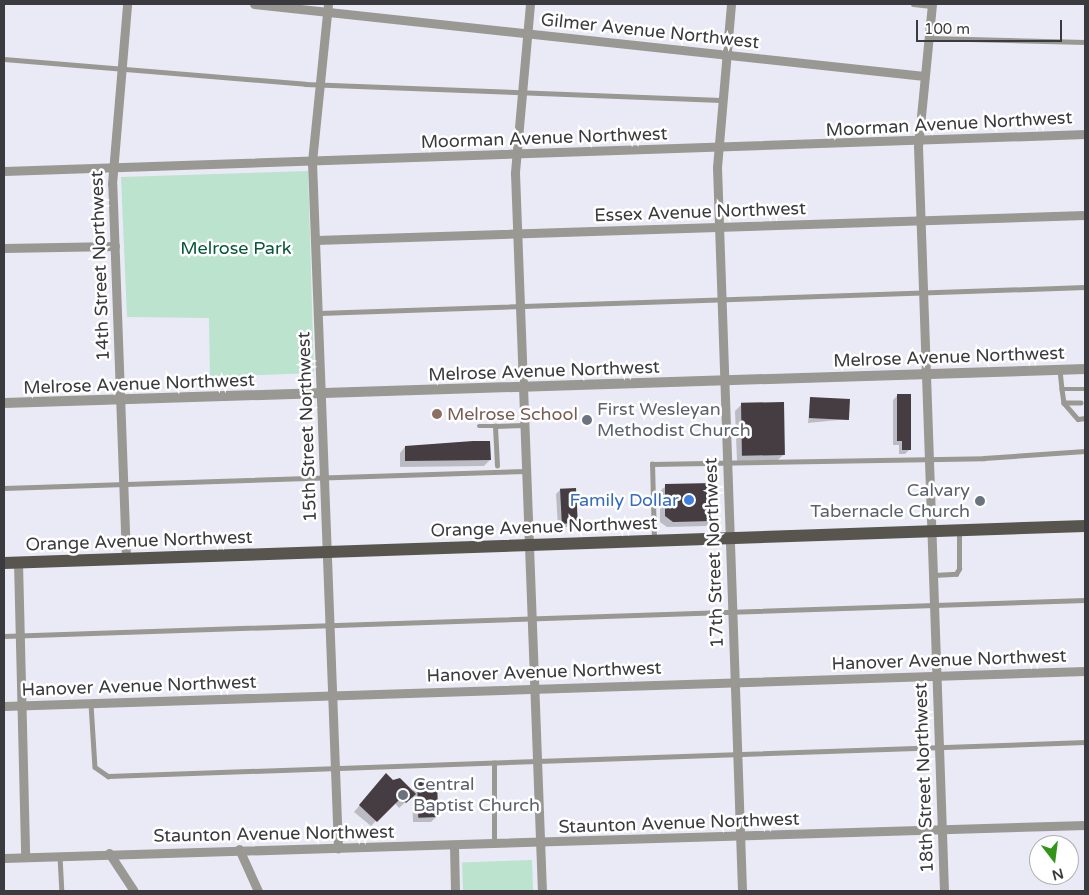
<!DOCTYPE html>
<style>
body{margin:0}
#map{position:relative;width:1089px;height:895px;overflow:hidden;background:#eaeaf6;font-family:"Varela Round",sans-serif}
div>[style]{position:absolute}
[style*='--x']{left:calc(var(--x)*1px);top:calc(var(--y)*1px);width:calc(var(--w)*1px);rotate:calc(var(--a)*1deg)}
.green>*{inset:0;background:#bbe3cd;transform-origin:0 0}
.shadow>*{inset:0;background:#0003}
.building>*{inset:0;background:#463d43;transform-origin:0 0}
.service>*{height:4.5px;margin:-2.25px;padding:0 2.25px;transform-origin:2.25px;border-radius:2.25px;background:#9a9893}
.minor>*{height:9px;margin:-4.5px;padding:0 4.5px;transform-origin:4.5px;border-radius:4.5px;background:#9a9893}
.tertiary>*{height:10px;margin:-5px;padding:0 5px;transform-origin:5px;border-radius:5px;background:#9a9893}
.primary>*{height:12px;margin:-6px;padding:0 6px;transform-origin:6px;border-radius:6px;background:#57554d}
.dots>*{width:14px;height:14px;translate:-50% -50%;box-sizing:border-box;border:2px solid #fff;border-radius:50%}
span{translate:-50% -50%;white-space:nowrap;text-align:center;line-height:1.15;-webkit-text-stroke:5px #fff;paint-order:stroke}
.street-label{font-size:18px;color:#3b3b3f}
.park-label{font-size:18px;color:#085739}
.worship-label{font-size:18px;color:#5b616d}
.left{translate:0 -50%;text-align:left}
.right{translate:-100% -50%;text-align:right}
.education-label{font-size:18px;color:#785e54}
.shop-label{font-size:18px;color:#366cbe}
.frame{position:absolute;inset:0;border:5px solid #3b3b3f;pointer-events:none}
.north{position:absolute;left:1029px;top:835px;width:50px;height:50px;box-sizing:border-box;background:#fff;border:1px solid #b1b1b2;border-radius:50%;rotate:165deg;font-size:14px;font-weight:700;line-height:20px;text-align:center;color:#3b3b3f}
.north::after{content:'';display:block;margin:auto;width:18px;height:22px;background:#339518;clip-path:polygon(50% 0,100% 100%,50% 72%,0 100%)}
.scale{position:absolute;left:916px;top:20px;width:146px;height:22px;box-sizing:border-box;border:2px solid #3b3b3f;border-top:0;padding-left:6px;font-size:15px;line-height:18px;white-space:nowrap;color:#3b3b3f;-webkit-text-stroke:4px #fff;paint-order:stroke}
</style>
<div id="map">
<div class="green">
<div style="clip-path:polygon(308px 171px,314px 373px,210px 377px,209px 318px,127px 317px,121px 177px)"></div>
<div style="left:532px;top:860px;width:31px;height:70px;rotate:88deg"></div>
</div>
<div class="shadow">
<div style="clip-path:polygon(897px 396px,910px 449px,905px 454px,899px 454px,899px 445px,893px 445px,893px 400px)"></div>
<div style="clip-path:polygon(810px 401px,848px 419px,808px 423px)"></div>
<div style="clip-path:polygon(741px 405px,784px 454px,778px 460px,737px 461px,735px 411px)"></div>
<div style="clip-path:polygon(405px 447px,490px 460px,484px 466px,400px 467px,400px 453px)"></div>
<div style="clip-path:polygon(666px 486px,712px 520px,706px 526px,667px 527px,660px 522px,660px 491px)"></div>
<div style="clip-path:polygon(560px 490px,577px 523px,573px 527px,558px 527px,556px 494px)"></div>
<div style="clip-path:polygon(380px 781px,412px 792px,418px 782px,437px 816px,431px 822px,413px 822px,412px 796px,399px 808px,394px 802px,371px 826px,354px 812px)"></div>
</div>
<div class="building">
<div style="clip-path:polygon(897px 394px,911px 394px,911px 450px,902px 450px,902px 441px,897px 441px)"></div>
<div style="left:850px;top:399px;width:21px;height:40px;rotate:93deg"></div>
<div style="left:784px;top:402px;width:53px;height:43px;rotate:89deg"></div>
<div style="clip-path:polygon(473px 441px,490px 441px,491px 460px,405px 461px,405px 446px)"></div>
<div style="clip-path:polygon(713px 483px,713px 521px,673px 522px,665px 516px,665px 484px)"></div>
<div style="left:576px;top:488px;width:35px;height:16px;rotate:87deg"></div>
<div style="clip-path:polygon(386px 773px,393px 780px,400px 778px,416px 794px,406px 803px,401px 798px,377px 822px,359px 805px)"></div>
<div style="left:437px;top:780px;width:37px;height:20px;rotate:88deg"></div>
</div>
<div class="service">
<div style="--x:913;--y:4;--w:18;--a:6"></div>
<div style="--x:929;--y:38;--w:156;--a:1.5"></div>
<div style="--x:4;--y:59;--w:302;--a:4.7"></div>
<div style="--x:305;--y:84;--w:416;--a:2.2"></div>
<div style="--x:319;--y:313;--w:766;--a:-1.94"></div>
<div style="--x:1060;--y:370;--w:19;--a:84"></div>
<div style="--x:1062;--y:389;--w:23;--a:0"></div>
<div style="--x:1062;--y:389;--w:14;--a:82"></div>
<div style="--x:1081;--y:403;--w:17;--a:180"></div>
<div style="--x:1064;--y:403;--w:21;--a:49"></div>
<div style="--x:1078;--y:419;--w:7;--a:-8"></div>
<div style="--x:479;--y:426;--w:16;--a:0"></div>
<div style="--x:497;--y:466;--w:40;--a:-92.9"></div>
<div style="--x:495;--y:426;--w:30;--a:-2"></div>
<div style="--x:4;--y:488;--w:522;--a:-1.87"></div>
<div style="--x:654;--y:539;--w:75;--a:-91.5"></div>
<div style="--x:652;--y:464;--w:332;--a:-1"></div>
<div style="--x:984;--y:458;--w:101;--a:-4"></div>
<div style="--x:934;--y:575;--w:22;--a:-3"></div>
<div style="--x:956;--y:574;--w:6;--a:-59"></div>
<div style="--x:959;--y:569;--w:37;--a:-90"></div>
<div style="--x:4;--y:636;--w:1082;--a:-1.91"></div>
<div style="--x:91;--y:704;--w:63;--a:86.4"></div>
<div style="--x:95;--y:767;--w:16;--a:35"></div>
<div style="--x:108;--y:776;--w:978;--a:-1.99"></div>
<div style="--x:494;--y:843;--w:80;--a:-90"></div>
<div style="--x:60;--y:856;--w:35;--a:87"></div>
</div>
<div class="minor">
<div style="--x:254;--y:4;--w:674;--a:6.13"></div>
<div style="--x:328;--y:4;--w:159;--a:95.8"></div>
<div style="--x:312;--y:162;--w:687;--a:87.83"></div>
<div style="--x:530;--y:4;--w:170;--a:95.1"></div>
<div style="--x:515;--y:173;--w:719;--a:87.85"></div>
<div style="--x:731;--y:4;--w:164;--a:94.9"></div>
<div style="--x:717;--y:167;--w:724;--a:88.02"></div>
<div style="--x:932;--y:4;--w:143;--a:95.6"></div>
<div style="--x:918;--y:146;--w:745;--a:88"></div>
<div style="--x:4;--y:171;--w:1082;--a:-1.96"></div>
<div style="--x:316;--y:240;--w:769;--a:-1.86"></div>
<div style="--x:4;--y:248;--w:111;--a:-1"></div>
<div style="--x:126;--y:558;--w:374;--a:-92.1"></div>
<div style="--x:112;--y:184;--w:181;--a:-85.2"></div>
<div style="--x:18;--y:562;--w:294;--a:88.6"></div>
<div style="--x:4;--y:706;--w:1082;--a:-1.85"></div>
<div style="--x:454;--y:846;--w:45;--a:88.7"></div>
<div style="--x:239;--y:849;--w:46;--a:65.7"></div>
<div style="--x:109;--y:853;--w:45;--a:56.7"></div>
<div style="--x:4;--y:858;--w:1082;--a:-1.75"></div>
</div>
<div class="tertiary">
<div style="--x:4;--y:403;--w:1082;--a:-1.8"></div>
</div>
<div class="primary">
<div style="--x:4;--y:563;--w:1082;--a:-1.96"></div>
</div>
<div class="dots">
<div style="left:437px;top:414px;background:#8d6e63"></div>
<div style="left:587px;top:420px;background:#6b7280"></div>
<div style="left:689px;top:500px;background:#3f7fe0"></div>
<div style="left:980px;top:501px;background:#6b7280"></div>
<div style="left:403px;top:795px;background:#6b7280"></div>
</div>
<div class="street-label">
<span style="left:650px;top:31px;rotate:6deg">Gilmer Avenue Northwest</span>
<span style="left:949px;top:124px;rotate:-3deg">Moorman Avenue Northwest</span>
<span style="left:544px;top:138px;rotate:-2deg">Moorman Avenue Northwest</span>
<span style="left:700px;top:212px;rotate:-2deg">Essex Avenue Northwest</span>
<span style="left:100px;top:266px;rotate:-92deg">14th Street Northwest</span>
<span style="left:949px;top:357px;rotate:-2deg">Melrose Avenue Northwest</span>
<span style="left:544px;top:371px;rotate:-2deg">Melrose Avenue Northwest</span>
<span style="left:139px;top:384px;rotate:-2deg">Melrose Avenue Northwest</span>
<span style="left:307px;top:427px;rotate:-92deg">15th Street Northwest</span>
<span style="left:544px;top:527px;rotate:-2deg">Orange Avenue Northwest</span>
<span style="left:139px;top:541px;rotate:-2deg">Orange Avenue Northwest</span>
<span style="left:714px;top:553px;rotate:-92deg">17th Street Northwest</span>
<span style="left:949px;top:660px;rotate:-2deg">Hanover Avenue Northwest</span>
<span style="left:544px;top:672px;rotate:-2deg">Hanover Avenue Northwest</span>
<span style="left:139px;top:686px;rotate:-2deg">Hanover Avenue Northwest</span>
<span style="left:924px;top:778px;rotate:-92deg">18th Street Northwest</span>
<span style="left:679px;top:823px;rotate:-2deg">Staunton Avenue Northwest</span>
<span style="left:274px;top:834px;rotate:-1deg">Staunton Avenue Northwest</span>
</div>
<div class="park-label">
<span style="left:236px;top:248px">Melrose Park</span>
</div>
<div class="worship-label">
<span class="left" style="left:597px;top:420px">First Wesleyan<br>Methodist Church</span>
<span class="right" style="left:970px;top:501px">Calvary<br>Tabernacle Church</span>
<span class="left" style="left:413px;top:795px">Central<br>Baptist Church</span>
</div>
<div class="education-label">
<span class="left" style="left:447px;top:414px">Melrose School</span>
</div>
<div class="shop-label">
<span class="right" style="left:679px;top:500px">Family Dollar</span>
</div>
<div class="frame"></div>
<div class="north">N</div>
<div class="scale">100 m</div>
</div>
